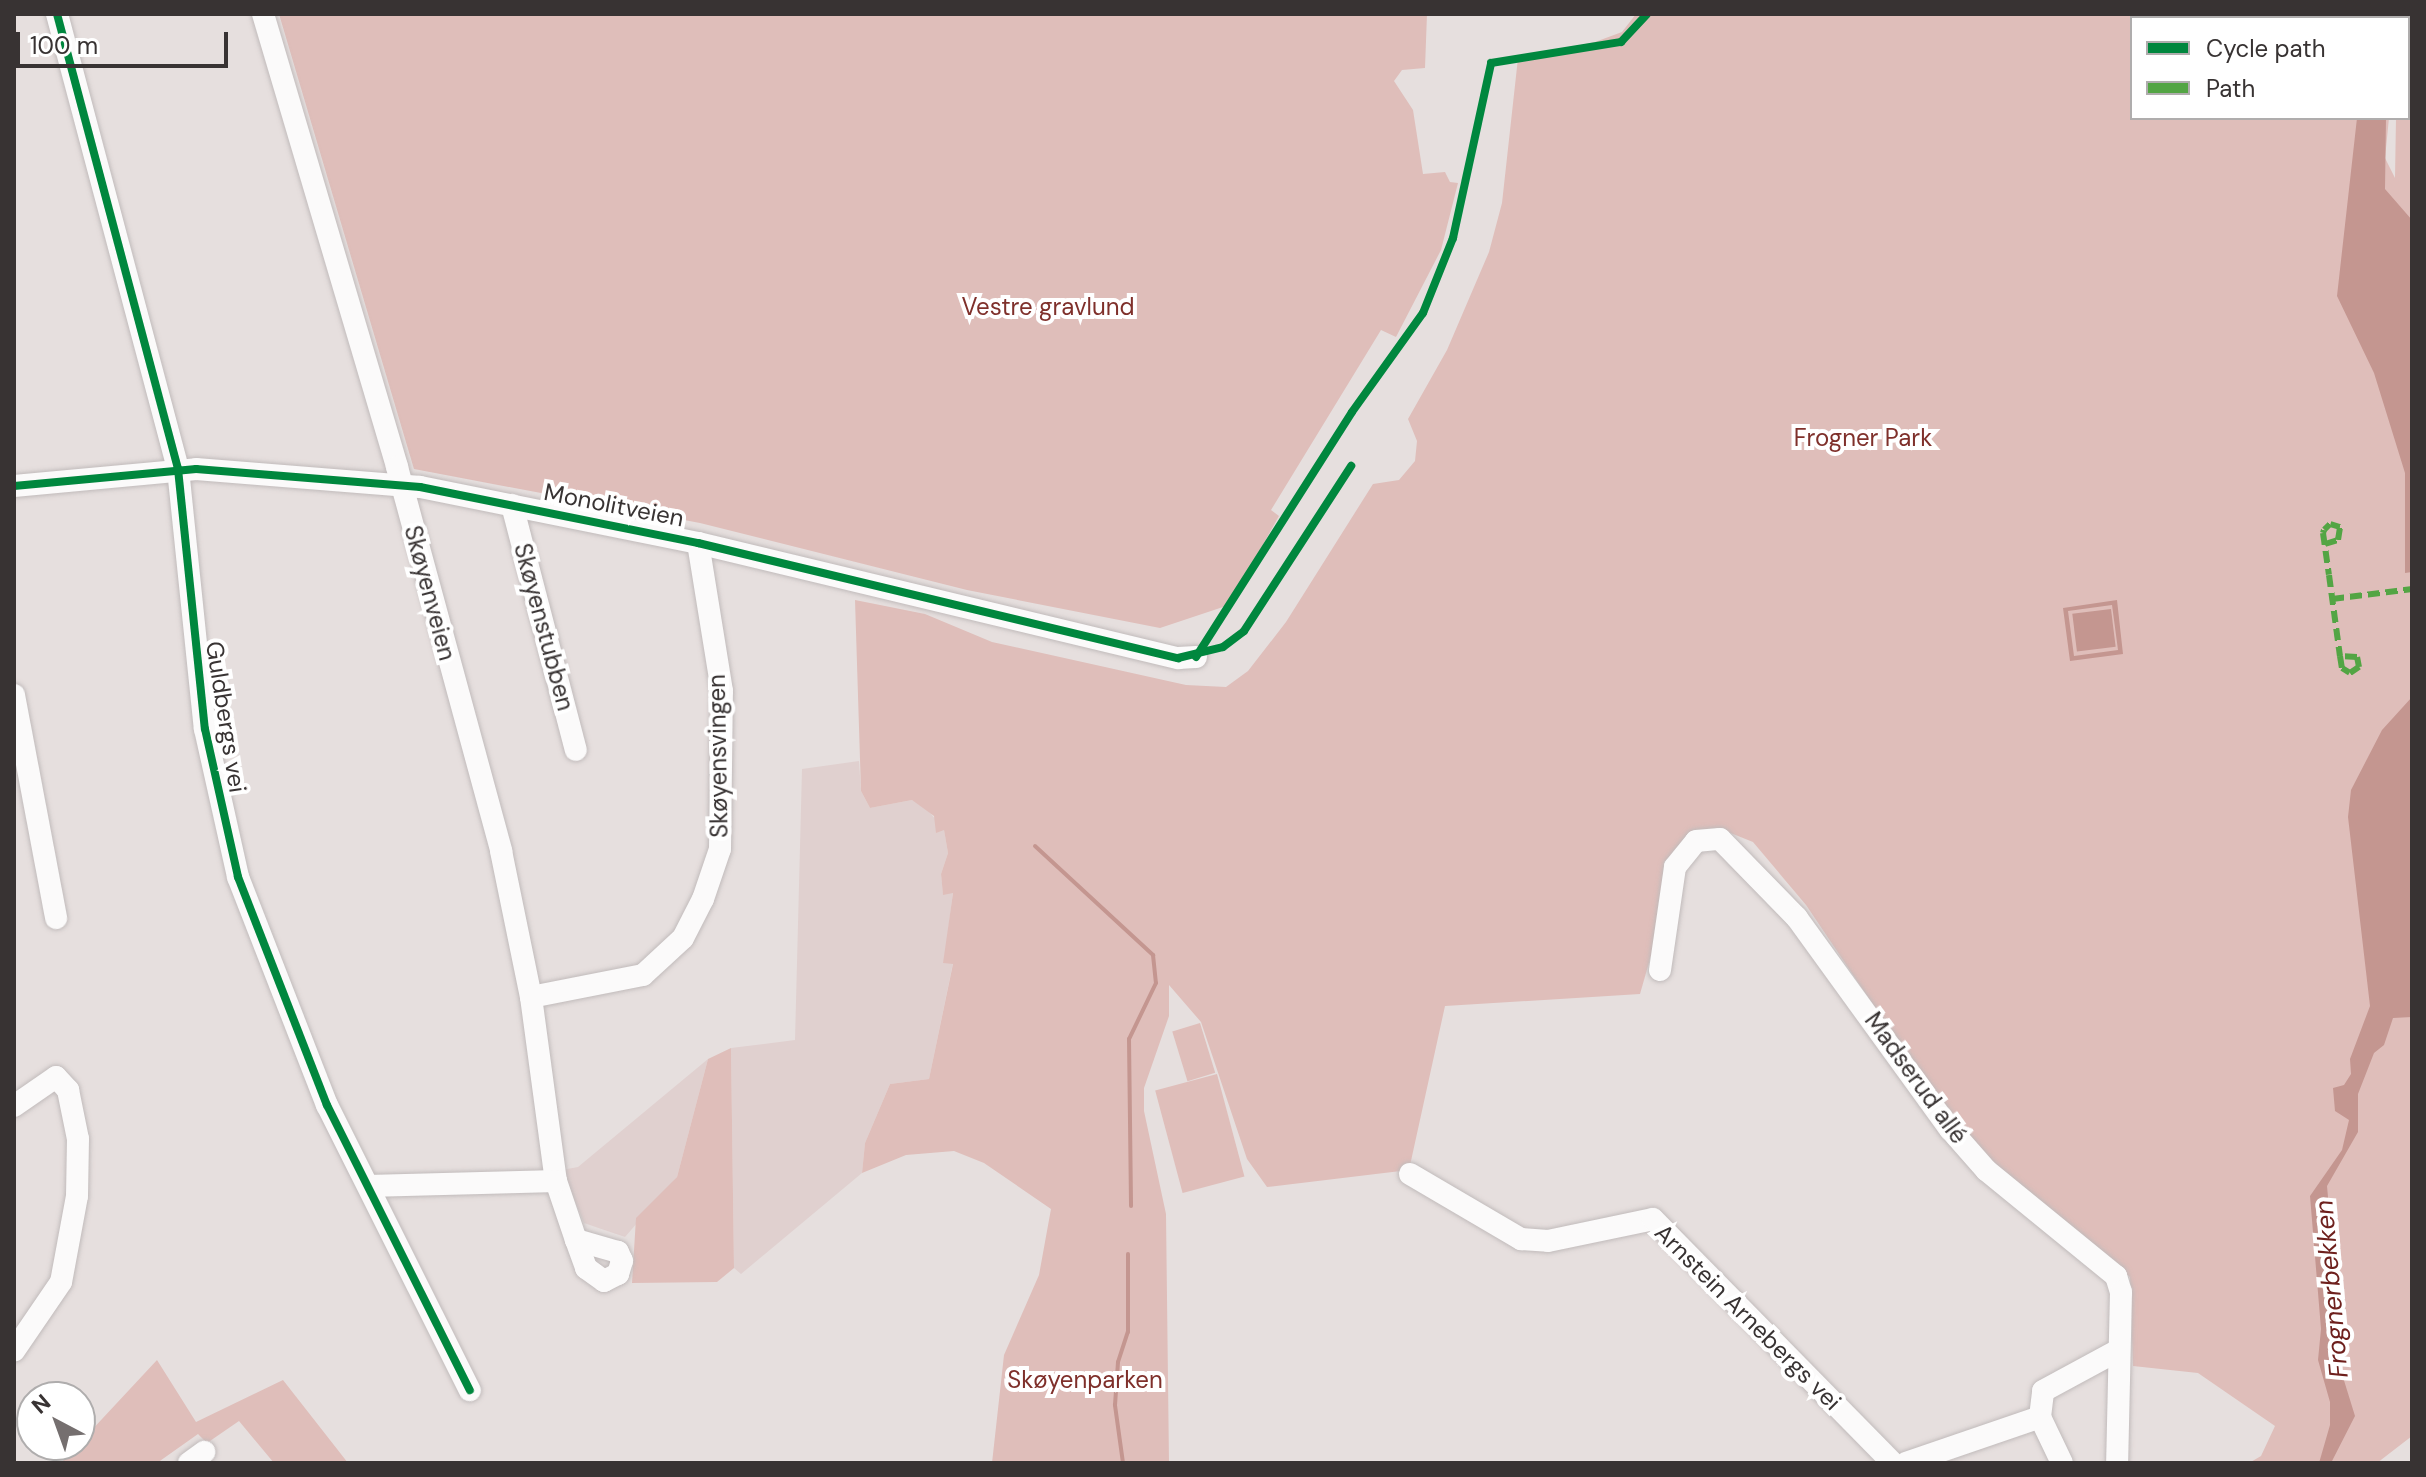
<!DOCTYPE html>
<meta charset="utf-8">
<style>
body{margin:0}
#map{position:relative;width:2426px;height:1477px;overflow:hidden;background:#e6dfde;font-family:"DM Sans",sans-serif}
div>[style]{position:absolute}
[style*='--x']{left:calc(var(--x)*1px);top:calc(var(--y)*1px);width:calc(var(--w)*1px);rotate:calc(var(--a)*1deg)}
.built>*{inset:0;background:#e0d0cf}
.green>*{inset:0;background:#dfbeba;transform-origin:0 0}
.water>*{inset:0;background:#c49690;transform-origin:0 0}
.stream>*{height:4px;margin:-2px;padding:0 2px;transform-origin:2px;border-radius:2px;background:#c49690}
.roads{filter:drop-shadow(0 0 2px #c1bbbb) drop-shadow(0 0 2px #c1bbbb)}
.minor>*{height:22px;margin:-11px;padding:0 11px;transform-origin:11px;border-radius:11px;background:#fbfafa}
.quiet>*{height:6px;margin-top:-3px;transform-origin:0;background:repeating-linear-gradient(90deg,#53a544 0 12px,transparent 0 18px)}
.cycleway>*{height:8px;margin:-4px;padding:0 4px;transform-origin:4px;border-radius:4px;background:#00873e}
span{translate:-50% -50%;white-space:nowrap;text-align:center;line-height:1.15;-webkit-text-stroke:8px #fff;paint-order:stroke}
.park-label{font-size:24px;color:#7f302b}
.street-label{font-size:24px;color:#383333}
.water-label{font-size:26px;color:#6e201d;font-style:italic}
.frame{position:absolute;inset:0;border:16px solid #383333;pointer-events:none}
.legend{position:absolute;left:2130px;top:16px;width:280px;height:104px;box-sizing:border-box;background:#fff;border:2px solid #afadad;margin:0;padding:10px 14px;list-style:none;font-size:24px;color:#383333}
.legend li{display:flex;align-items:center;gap:16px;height:40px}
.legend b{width:40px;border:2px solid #afadad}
.north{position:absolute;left:16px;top:1381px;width:80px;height:80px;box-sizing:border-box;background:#fff;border:2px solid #afadad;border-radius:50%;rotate:319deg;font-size:22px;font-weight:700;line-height:32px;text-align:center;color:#383333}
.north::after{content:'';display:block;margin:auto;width:28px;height:36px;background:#756f6f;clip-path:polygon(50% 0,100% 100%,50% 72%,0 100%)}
.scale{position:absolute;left:16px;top:32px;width:212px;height:36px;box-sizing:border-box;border:4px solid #383333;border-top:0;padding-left:10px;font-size:24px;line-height:28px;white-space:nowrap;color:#383333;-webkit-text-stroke:6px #fff;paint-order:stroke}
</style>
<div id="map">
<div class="built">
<div style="clip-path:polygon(859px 761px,861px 791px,870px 808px,912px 800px,923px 804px,944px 830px,948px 853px,941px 874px,943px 894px,953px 892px,944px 963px,953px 963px,929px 1079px,890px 1084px,865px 1143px,862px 1173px,741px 1274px,734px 1268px,731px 1048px,795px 1040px,802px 769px)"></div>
<div style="clip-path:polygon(708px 1059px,677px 1177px,625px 1237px,584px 1223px,562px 1170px,578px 1167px)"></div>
</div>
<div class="green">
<div style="clip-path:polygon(279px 14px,1427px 14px,1425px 68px,1402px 70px,1394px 81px,1413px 110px,1423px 174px,1445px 172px,1450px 182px,1458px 183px,1441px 250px,1396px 337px,1381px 330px,1271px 510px,1279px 516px,1229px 605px,1160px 628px,967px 590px,700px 523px,414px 469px)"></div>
<div style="clip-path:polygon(1636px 14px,2233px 14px,2234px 18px,2132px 18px,2132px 118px,2389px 118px,2385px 158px,2395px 178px,2396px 118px,2408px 118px,2408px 18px,2286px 18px,2412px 14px,2412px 1436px,2377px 1463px,2249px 1463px,2261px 1456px,2275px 1426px,2198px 1373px,2133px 1366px,2130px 1277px,1999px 1171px,1913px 1064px,1806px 905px,1753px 842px,1723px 830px,1693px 834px,1664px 862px,1658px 931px,1640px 994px,1445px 1006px,1409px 1170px,1267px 1187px,1247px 1159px,1201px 1022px,1169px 985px,1169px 1016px,1144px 1088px,1144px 1111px,1166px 1214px,1169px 1463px,992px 1463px,1004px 1355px,1039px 1275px,1051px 1209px,984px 1163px,954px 1151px,906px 1155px,862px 1173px,865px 1143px,890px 1084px,929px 1079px,953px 964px,943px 963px,953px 893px,943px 895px,941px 874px,948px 853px,944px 830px,936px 833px,934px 816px,912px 800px,870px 808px,861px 791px,855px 600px,925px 614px,992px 642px,1186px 685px,1226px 687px,1248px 671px,1286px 622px,1373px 484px,1399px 480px,1415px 461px,1417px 441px,1408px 419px,1447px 350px,1489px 252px,1502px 203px,1518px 58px,1595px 42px,1622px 32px)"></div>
<div style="left:1200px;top:1023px;width:52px;height:29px;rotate:73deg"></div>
<div style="clip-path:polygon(731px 1048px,734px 1268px,717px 1282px,632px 1283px,636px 1218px,677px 1177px,708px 1059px)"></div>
<div style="left:1217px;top:1074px;width:106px;height:64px;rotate:75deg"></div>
<div style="clip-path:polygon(157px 1360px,196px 1422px,283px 1380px,348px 1463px,274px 1463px,239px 1421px,207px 1443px,198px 1434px,157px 1463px,61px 1463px)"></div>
</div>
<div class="water">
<div style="clip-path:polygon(2357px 118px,2386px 118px,2385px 189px,2412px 220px,2412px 572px,2405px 573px,2405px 473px,2374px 373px,2337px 296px)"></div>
<div style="clip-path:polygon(evenodd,2117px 600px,2123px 654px,2070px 661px,2063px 608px,2117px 600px,2112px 605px,2118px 650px,2074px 656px,2068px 611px,2112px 605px)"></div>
<div style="left:2111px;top:609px;width:38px;height:39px;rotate:83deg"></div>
<div style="clip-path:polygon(2412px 697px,2412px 1017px,2393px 1018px,2384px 1045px,2374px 1053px,2358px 1094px,2358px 1132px,2327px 1186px,2332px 1241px,2329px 1283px,2337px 1304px,2338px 1361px,2355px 1416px,2331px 1463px,2319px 1463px,2330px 1425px,2330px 1402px,2318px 1360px,2321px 1329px,2310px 1196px,2342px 1150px,2349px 1120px,2335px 1111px,2333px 1088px,2344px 1085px,2351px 1074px,2350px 1059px,2370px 1006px,2348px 817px,2351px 790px,2382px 730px)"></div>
</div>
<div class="stream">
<div style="--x:1035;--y:846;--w:161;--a:42.7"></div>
<div style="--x:1153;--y:955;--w:28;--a:84"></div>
<div style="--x:1156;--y:983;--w:62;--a:115.7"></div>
<div style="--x:1129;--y:1039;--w:167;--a:89.3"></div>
<div style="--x:1123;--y:1463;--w:59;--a:-97.9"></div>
<div style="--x:1115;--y:1405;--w:43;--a:-86"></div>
<div style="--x:1118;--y:1362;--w:32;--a:-72"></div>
<div style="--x:1128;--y:1332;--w:78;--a:-90"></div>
</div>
<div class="roads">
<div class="minor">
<div style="--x:57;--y:14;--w:471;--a:75.1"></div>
<div style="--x:178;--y:469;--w:261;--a:84.1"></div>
<div style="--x:205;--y:729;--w:152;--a:77.4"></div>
<div style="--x:238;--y:877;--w:245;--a:68.7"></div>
<div style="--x:327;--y:1105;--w:319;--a:63.4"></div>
<div style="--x:263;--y:14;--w:472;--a:73.5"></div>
<div style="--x:397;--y:467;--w:398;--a:74.8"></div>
<div style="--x:501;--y:851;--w:149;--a:78.4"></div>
<div style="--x:531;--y:997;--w:186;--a:82.3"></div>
<div style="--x:556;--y:1181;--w:62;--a:71.3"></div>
<div style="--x:576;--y:1240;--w:30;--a:70"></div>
<div style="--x:586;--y:1268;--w:22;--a:36"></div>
<div style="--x:604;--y:1281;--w:16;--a:-27"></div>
<div style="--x:618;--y:1274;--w:14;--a:-73"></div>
<div style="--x:622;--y:1261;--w:10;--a:-114"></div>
<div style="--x:618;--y:1252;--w:44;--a:-164.1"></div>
<div style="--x:14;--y:486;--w:183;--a:-5.3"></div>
<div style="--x:196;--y:469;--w:225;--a:4.6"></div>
<div style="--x:420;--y:487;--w:284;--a:11.4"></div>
<div style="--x:698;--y:543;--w:494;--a:13.5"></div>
<div style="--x:1178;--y:658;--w:18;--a:-3"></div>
<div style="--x:512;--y:505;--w:253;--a:75.4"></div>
<div style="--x:14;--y:695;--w:227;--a:79.3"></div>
<div style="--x:1660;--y:970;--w:104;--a:-81.7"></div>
<div style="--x:1675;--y:867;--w:33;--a:-51"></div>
<div style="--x:1696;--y:841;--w:24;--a:-5"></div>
<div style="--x:1720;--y:839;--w:110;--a:45.7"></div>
<div style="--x:1797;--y:918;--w:261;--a:54.1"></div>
<div style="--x:1950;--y:1129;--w:55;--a:48.7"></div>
<div style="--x:1986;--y:1170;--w:168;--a:39.2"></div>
<div style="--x:2116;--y:1276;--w:17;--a:73"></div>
<div style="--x:2121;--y:1292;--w:171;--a:91.3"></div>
<div style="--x:531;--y:997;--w:114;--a:-11.1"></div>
<div style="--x:643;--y:975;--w:54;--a:-42.8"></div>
<div style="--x:683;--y:938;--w:44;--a:-62.9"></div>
<div style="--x:703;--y:899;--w:53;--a:-71.2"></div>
<div style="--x:720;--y:849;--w:158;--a:-89.3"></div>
<div style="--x:722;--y:691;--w:150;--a:-99.2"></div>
<div style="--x:14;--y:1106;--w:51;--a:-34.6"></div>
<div style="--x:56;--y:1077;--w:18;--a:47"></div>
<div style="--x:68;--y:1090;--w:50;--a:78.5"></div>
<div style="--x:78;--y:1139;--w:57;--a:91"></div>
<div style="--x:77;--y:1196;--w:87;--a:100.5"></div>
<div style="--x:61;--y:1282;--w:83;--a:124.3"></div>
<div style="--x:1410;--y:1174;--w:129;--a:30.4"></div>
<div style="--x:1521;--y:1239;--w:27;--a:4"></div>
<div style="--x:1548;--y:1241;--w:107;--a:-11.8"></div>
<div style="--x:1653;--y:1219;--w:342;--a:45.5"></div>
<div style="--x:369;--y:1186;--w:187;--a:-1.5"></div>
<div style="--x:2040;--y:1417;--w:51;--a:64.4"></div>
<div style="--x:189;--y:1463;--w:19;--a:-36"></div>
<div style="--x:1906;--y:1463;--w:142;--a:-18.9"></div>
<div style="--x:2040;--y:1417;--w:26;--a:-83"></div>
<div style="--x:2043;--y:1391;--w:84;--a:-28.4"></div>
</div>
</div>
<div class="quiet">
<div style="--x:2325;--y:544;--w:14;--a:-17"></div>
<div style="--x:2338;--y:540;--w:13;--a:-81"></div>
<div style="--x:2340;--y:527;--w:10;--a:-163"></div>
<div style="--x:2330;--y:524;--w:8;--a:135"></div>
<div style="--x:2324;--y:530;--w:3;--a:108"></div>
<div style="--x:2323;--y:533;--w:42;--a:81.9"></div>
<div style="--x:2329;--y:575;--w:82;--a:82.3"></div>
<div style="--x:2340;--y:656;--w:12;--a:81"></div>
<div style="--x:2342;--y:668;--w:9;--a:32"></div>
<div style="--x:2350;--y:673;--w:11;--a:-34"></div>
<div style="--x:2359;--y:667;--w:10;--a:-101"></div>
<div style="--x:2357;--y:657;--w:17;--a:-177"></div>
<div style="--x:2332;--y:599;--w:81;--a:-7.1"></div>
</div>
<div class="cycleway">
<div style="--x:57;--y:14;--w:471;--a:75.1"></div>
<div style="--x:178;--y:469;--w:261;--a:84.1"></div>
<div style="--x:205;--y:729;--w:152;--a:77.4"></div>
<div style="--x:238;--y:877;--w:245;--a:68.7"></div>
<div style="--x:327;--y:1105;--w:319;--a:63.4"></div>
<div style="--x:14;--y:486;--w:183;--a:-5.3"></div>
<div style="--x:196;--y:469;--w:225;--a:4.6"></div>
<div style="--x:420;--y:487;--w:284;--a:11.4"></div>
<div style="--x:698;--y:543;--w:494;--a:13.5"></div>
<div style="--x:1178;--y:658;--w:46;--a:-13.7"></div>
<div style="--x:1223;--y:647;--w:26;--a:-37"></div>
<div style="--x:1244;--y:631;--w:197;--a:-57"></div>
<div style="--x:1196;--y:657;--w:290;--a:-57.5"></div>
<div style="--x:1352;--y:412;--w:122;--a:-54.4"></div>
<div style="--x:1423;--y:313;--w:81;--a:-68.2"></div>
<div style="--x:1453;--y:238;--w:179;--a:-77.7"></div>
<div style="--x:1491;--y:63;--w:132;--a:-9.2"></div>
<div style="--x:1621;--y:42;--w:38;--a:-47"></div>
</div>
<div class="park-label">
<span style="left:1048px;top:307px">Vestre gravlund</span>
<span style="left:1863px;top:438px">Frogner Park</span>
<span style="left:1085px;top:1380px">Skøyenparken</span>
</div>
<div class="street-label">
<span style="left:614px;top:505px;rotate:11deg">Monolitveien</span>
<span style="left:430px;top:593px;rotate:75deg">Skøyenveien</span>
<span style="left:544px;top:627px;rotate:75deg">Skøyenstubben</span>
<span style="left:226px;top:717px;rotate:81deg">Guldbergs vei</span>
<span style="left:718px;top:756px;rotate:-91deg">Skøyensvingen</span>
<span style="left:1916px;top:1078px;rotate:54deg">Madserud allé</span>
<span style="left:1748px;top:1317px;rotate:45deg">Arnstein Arnebergs vei</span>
</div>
<div class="water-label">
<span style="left:2332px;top:1289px;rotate:-95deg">Frognerbekken</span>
</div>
<div class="frame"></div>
<ul class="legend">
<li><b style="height:10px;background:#00873e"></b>Cycle path</li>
<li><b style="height:10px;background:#53a544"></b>Path</li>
</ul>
<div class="north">N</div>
<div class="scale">100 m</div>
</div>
